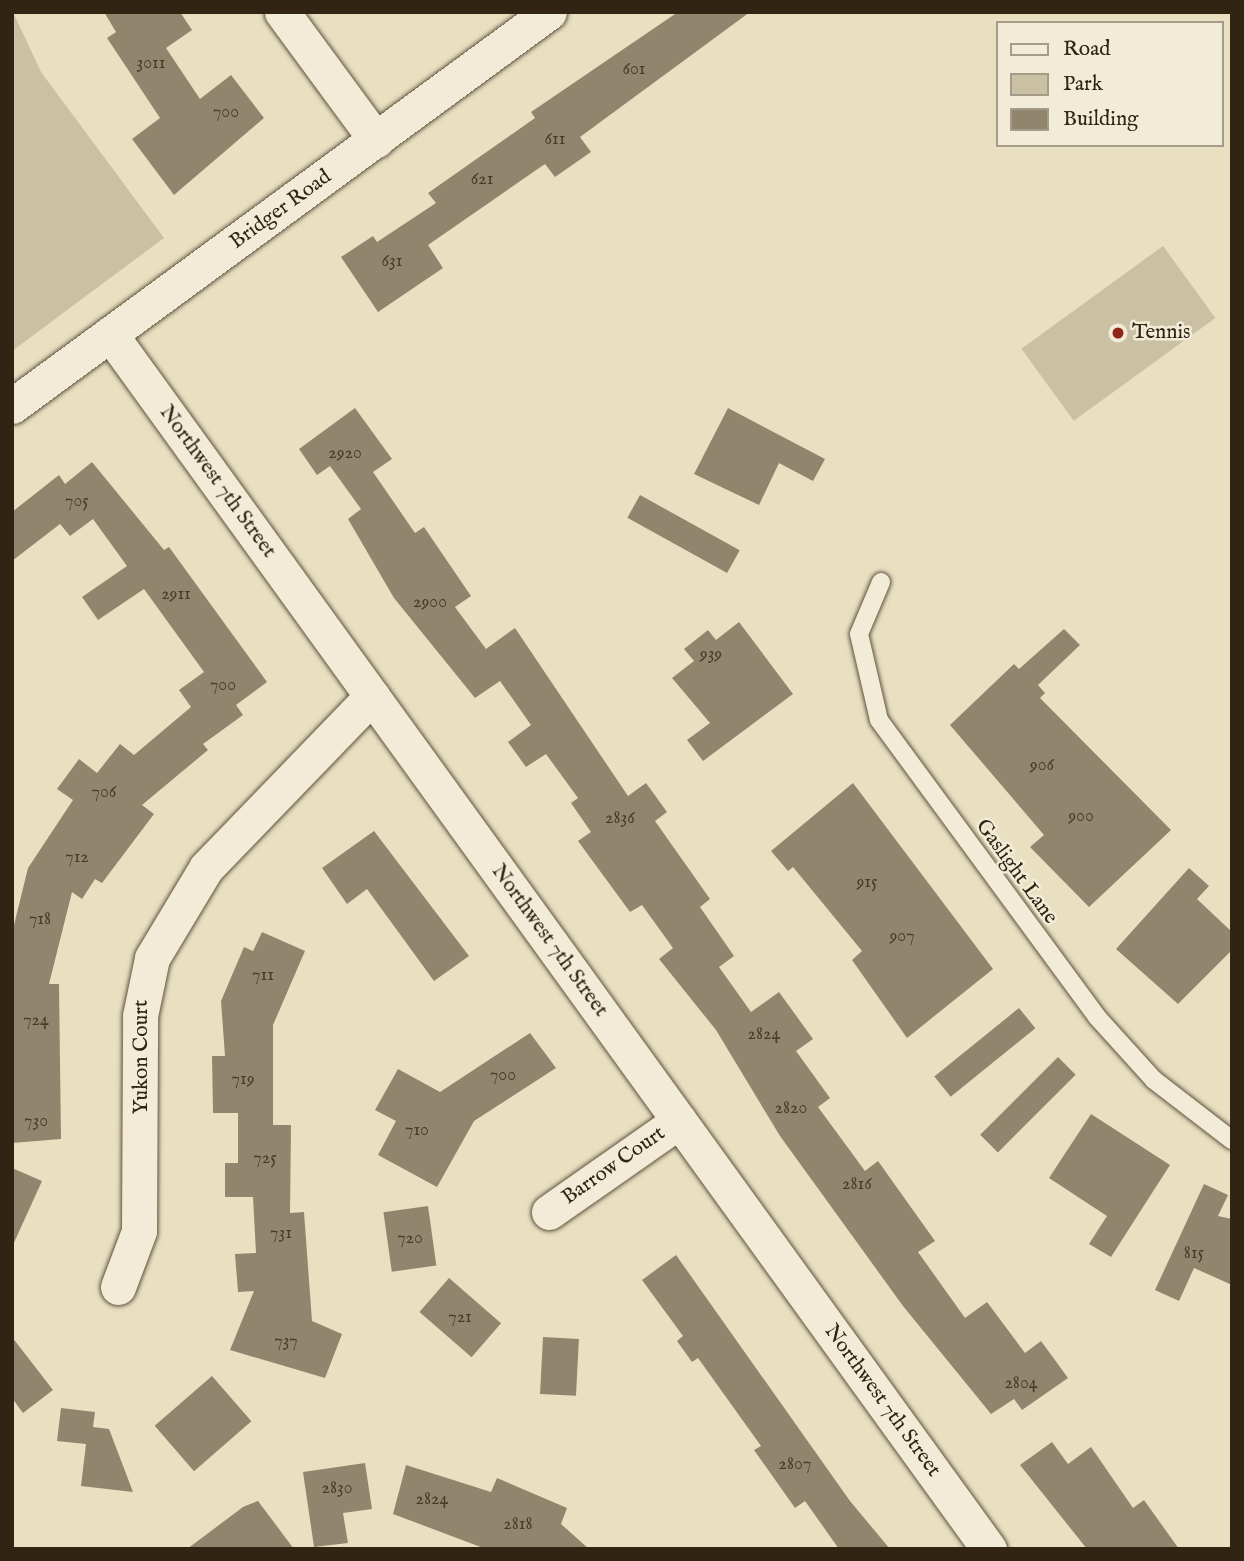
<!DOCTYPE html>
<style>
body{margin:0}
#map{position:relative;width:1244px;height:1561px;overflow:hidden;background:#e9e0c1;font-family:"IM FELL English",serif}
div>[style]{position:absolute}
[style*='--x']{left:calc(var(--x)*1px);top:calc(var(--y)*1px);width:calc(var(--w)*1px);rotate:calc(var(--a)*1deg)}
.green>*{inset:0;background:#cac0a3;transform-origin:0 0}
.building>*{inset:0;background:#91866d;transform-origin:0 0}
.roads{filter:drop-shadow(0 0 2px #5f533e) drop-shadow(0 0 2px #5f533e)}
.service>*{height:18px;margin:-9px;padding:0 9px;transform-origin:9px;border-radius:9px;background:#f1ebd7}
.minor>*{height:35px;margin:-17.5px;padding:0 17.5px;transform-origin:17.5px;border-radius:17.5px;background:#f1ebd7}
.dots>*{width:19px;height:19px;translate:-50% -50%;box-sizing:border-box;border:4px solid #f1ebd7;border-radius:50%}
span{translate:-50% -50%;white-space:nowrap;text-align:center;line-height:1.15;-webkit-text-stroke:5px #f1ebd7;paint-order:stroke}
.number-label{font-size:18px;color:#493c2a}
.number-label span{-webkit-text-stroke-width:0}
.street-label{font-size:21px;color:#312413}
.poi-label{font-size:21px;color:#312413}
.left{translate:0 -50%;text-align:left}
.frame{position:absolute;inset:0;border:14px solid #312413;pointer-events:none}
.legend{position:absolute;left:996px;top:21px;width:228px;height:126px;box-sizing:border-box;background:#f1ebd7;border:2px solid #a49b89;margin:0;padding:9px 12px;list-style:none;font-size:21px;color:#312413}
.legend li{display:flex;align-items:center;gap:14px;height:35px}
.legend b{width:35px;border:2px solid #a49b89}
</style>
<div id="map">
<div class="green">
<div style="clip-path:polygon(13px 12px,41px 72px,164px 238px,12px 351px)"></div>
<div style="left:1163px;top:246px;width:89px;height:175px;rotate:54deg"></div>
</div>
<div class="building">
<div style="clip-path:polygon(104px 12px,180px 12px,192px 30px,166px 48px,200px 99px,231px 75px,264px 118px,174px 195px,132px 139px,160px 118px,107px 38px,116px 32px)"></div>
<div style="clip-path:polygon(678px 12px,750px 12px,580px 137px,591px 152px,555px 177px,545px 164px,428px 245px,443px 268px,378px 312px,341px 257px,373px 236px,377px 242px,436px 203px,428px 193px,535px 118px,531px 112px)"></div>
<div style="clip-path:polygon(355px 408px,392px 459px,373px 472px,415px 533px,424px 527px,471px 596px,455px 607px,486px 649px,515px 628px,628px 796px,646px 783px,667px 812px,655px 821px,710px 899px,700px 907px,734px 956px,719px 967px,751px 1012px,779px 992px,813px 1039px,796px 1051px,830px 1098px,818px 1107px,865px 1171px,878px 1161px,935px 1241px,918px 1252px,965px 1318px,987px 1302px,1025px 1353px,1041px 1341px,1068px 1378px,1022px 1410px,1014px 1399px,991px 1414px,903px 1306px,780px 1136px,716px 1030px,659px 959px,673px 948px,642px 905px,630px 912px,578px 841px,591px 832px,571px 803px,578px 798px,546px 754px,526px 767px,508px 742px,531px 725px,500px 681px,475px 698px,394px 598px,348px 519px,361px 509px,330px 466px,317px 475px,299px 449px)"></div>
<div style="clip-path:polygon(728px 408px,825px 459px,813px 481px,779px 463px,759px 505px,694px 474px)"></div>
<div style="clip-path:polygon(92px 462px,164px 550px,169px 547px,267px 682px,236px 705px,243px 715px,203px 744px,208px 750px,142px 805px,154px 814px,102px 883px,95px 879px,82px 899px,72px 892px,49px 984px,59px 984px,61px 1139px,12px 1143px,12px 933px,28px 868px,73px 800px,57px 789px,79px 759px,97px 773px,120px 744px,134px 755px,191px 707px,179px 690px,204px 672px,144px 589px,98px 620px,82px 597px,127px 566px,93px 519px,70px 536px,60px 524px,12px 561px,12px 512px,59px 475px,65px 484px)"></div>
<div style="left:640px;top:495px;width:114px;height:26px;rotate:29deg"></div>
<div style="clip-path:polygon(739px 622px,793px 694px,703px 761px,687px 740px,710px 723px,672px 678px,694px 661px,684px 649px,708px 630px,716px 640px)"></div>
<div style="clip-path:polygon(1064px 629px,1080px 645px,1038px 685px,1045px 693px,1040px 698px,1171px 830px,1089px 907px,1030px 847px,1044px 835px,950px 725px,1014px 664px,1019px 669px)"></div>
<div style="clip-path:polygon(853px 783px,993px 969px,907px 1038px,852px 960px,862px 951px,793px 867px,788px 871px,771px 851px)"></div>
<div style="clip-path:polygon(374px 831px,469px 956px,434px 981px,367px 889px,347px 904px,322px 868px)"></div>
<div style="clip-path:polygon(1189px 868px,1209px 886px,1197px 899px,1232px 932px,1232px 950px,1178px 1004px,1116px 949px)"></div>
<div style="clip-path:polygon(262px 932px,305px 951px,273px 1025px,273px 1125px,291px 1125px,290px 1213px,304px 1212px,312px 1321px,342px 1334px,325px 1378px,230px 1350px,254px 1291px,238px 1292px,235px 1254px,256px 1253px,253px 1197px,225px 1197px,225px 1163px,238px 1163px,238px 1113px,213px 1113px,212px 1056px,225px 1056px,221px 1001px,244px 947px,253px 951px)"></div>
<div style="left:1019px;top:1008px;width:26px;height:109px;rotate:51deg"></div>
<div style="clip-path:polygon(530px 1033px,556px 1068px,474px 1121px,437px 1187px,378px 1155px,396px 1121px,375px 1110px,398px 1069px,440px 1092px)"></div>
<div style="left:1058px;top:1057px;width:25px;height:110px;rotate:45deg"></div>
<div style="clip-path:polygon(1091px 1114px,1170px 1165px,1111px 1257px,1089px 1244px,1107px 1216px,1049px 1178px)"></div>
<div style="clip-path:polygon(12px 1168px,42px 1181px,12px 1247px)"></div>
<div style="clip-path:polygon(1204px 1184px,1228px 1195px,1218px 1216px,1232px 1219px,1232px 1285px,1194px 1268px,1179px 1301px,1155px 1290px)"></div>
<div style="left:428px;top:1206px;width:60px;height:45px;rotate:82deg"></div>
<div style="clip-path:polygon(676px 1255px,850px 1501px,890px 1549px,839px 1549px,805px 1501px,795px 1508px,754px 1450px,761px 1446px,698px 1358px,692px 1362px,677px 1341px,683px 1336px,642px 1280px)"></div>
<div style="left:449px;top:1278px;width:69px;height:45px;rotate:41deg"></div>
<div style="clip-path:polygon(12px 1337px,53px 1390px,23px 1413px,12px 1398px)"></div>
<div style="left:543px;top:1337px;width:36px;height:57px;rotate:3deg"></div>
<div style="left:212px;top:1376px;width:60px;height:76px;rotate:49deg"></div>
<div style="clip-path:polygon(61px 1408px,95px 1412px,93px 1427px,109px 1429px,133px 1492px,81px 1486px,86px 1444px,57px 1441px)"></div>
<div style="clip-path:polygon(1052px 1442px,1068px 1464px,1091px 1447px,1133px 1508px,1144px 1500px,1179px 1549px,1087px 1549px,1020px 1465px)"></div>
<div style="clip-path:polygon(365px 1463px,372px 1509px,343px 1513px,348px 1543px,314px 1547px,303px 1472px)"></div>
<div style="clip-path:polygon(406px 1465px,491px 1492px,497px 1478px,567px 1508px,561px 1524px,589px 1549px,486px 1549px,393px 1514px)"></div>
<div style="clip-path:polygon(258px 1501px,294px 1549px,187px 1549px,243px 1507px)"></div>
</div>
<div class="roads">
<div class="service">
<div style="--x:881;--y:582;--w:56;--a:112.9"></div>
<div style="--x:859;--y:634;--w:88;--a:76.9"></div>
<div style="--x:879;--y:720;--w:368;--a:53.7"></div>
<div style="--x:1097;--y:1017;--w:85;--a:47.9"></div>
<div style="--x:1154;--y:1080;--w:98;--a:37.6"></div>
</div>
<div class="minor">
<div style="--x:282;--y:12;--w:159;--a:53.7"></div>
<div style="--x:110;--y:334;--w:1500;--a:54.12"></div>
<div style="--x:12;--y:406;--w:666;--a:-36.27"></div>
<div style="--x:549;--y:1212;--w:159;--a:-35"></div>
<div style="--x:118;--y:1287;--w:60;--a:-69.4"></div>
<div style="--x:139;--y:1231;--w:215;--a:-89.7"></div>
<div style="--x:140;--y:1016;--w:59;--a:-78.3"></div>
<div style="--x:152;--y:958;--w:105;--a:-59"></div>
<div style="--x:206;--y:868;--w:239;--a:-46"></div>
</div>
</div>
<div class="dots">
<div style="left:1118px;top:333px;background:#8f2418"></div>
</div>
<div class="number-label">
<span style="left:151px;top:64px">3011</span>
<span style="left:634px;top:70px">601</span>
<span style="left:226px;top:113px">700</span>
<span style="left:555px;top:140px">611</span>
<span style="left:482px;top:180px">621</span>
<span style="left:392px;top:262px">631</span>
<span style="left:345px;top:454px">2920</span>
<span style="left:77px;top:502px">705</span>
<span style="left:176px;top:595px">2911</span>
<span style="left:430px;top:603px">2900</span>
<span style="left:711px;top:655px">939</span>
<span style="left:223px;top:686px">700</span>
<span style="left:1042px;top:766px">906</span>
<span style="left:104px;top:793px">706</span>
<span style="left:1081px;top:817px">900</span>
<span style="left:620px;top:819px">2836</span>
<span style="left:77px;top:858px">712</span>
<span style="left:867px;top:883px">915</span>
<span style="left:40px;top:920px">718</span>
<span style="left:902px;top:937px">907</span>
<span style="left:263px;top:976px">711</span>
<span style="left:36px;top:1021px">724</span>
<span style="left:764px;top:1035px">2824</span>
<span style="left:503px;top:1076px">700</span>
<span style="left:243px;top:1080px">719</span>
<span style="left:791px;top:1109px">2820</span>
<span style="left:36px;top:1122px">730</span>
<span style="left:417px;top:1131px">710</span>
<span style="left:265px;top:1159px">725</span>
<span style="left:857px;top:1185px">2816</span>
<span style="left:281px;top:1234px">731</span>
<span style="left:410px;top:1239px">720</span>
<span style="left:1194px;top:1254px">815</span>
<span style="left:460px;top:1318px">721</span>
<span style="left:286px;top:1342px">737</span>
<span style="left:1021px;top:1384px">2804</span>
<span style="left:795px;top:1465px">2807</span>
<span style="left:337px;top:1489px">2830</span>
<span style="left:432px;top:1500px">2824</span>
<span style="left:518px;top:1525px">2818</span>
</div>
<div class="street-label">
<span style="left:281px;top:210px;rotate:-36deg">Bridger Road</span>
<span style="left:217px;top:482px;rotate:54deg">Northwest 7th Street</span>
<span style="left:1016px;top:872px;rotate:54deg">Gaslight Lane</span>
<span style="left:549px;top:941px;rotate:54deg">Northwest 7th Street</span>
<span style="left:142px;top:1057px;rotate:-90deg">Yukon Court</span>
<span style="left:614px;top:1166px;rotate:-35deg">Barrow Court</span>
<span style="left:882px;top:1401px;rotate:54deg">Northwest 7th Street</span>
</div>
<div class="poi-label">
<span class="left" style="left:1132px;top:333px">Tennis</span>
</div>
<div class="frame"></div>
<ul class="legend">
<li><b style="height:9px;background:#f1ebd7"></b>Road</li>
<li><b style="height:19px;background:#cac0a3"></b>Park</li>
<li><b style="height:19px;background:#91866d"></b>Building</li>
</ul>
</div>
